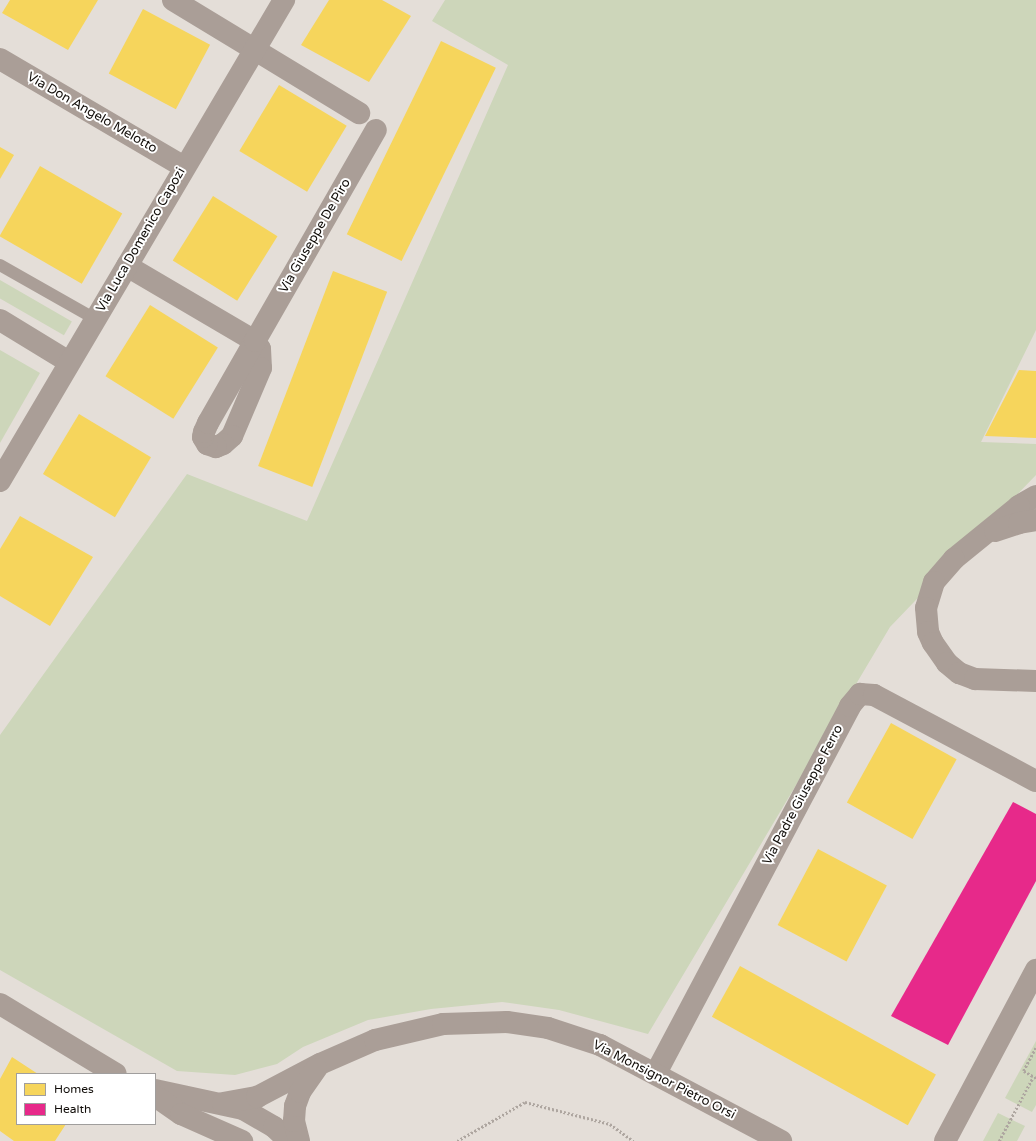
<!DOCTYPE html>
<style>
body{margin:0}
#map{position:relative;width:1036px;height:1141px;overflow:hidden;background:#e4ded8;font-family:"Varela Round",sans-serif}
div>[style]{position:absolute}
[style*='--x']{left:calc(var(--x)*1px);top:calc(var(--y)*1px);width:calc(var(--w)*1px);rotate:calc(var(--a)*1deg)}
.green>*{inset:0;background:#cdd6ba;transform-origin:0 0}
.homes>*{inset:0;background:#f6d55c;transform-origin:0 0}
.health>*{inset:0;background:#e7298a}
.path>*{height:2.5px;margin-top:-1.25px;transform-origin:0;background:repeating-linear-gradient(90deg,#aea6a0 0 2px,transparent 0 4px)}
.service>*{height:12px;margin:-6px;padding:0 6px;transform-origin:6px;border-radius:6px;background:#aa9e97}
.minor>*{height:22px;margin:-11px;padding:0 11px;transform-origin:11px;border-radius:11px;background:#aa9e97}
span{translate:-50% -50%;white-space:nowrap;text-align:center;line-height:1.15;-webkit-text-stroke:4px #fff;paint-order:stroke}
.street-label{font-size:13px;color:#110d09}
.legend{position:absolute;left:16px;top:1073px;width:140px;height:52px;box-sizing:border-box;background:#fff;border:1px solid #a09e9d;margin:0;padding:5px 7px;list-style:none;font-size:12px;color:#110d09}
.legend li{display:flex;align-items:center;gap:8px;height:20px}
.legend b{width:20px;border:1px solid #a09e9d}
</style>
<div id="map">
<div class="green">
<div style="clip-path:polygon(445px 0,1036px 0,1036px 330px,981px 442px,1036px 444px,1036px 475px,890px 627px,648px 1034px,559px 1010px,502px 1002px,431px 1009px,368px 1020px,303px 1047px,277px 1064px,235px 1075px,177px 1071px,0 970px,0 735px,187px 474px,307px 521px,508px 65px,432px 21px)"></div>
<div style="left:0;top:280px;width:83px;height:16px;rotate:30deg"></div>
<div style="clip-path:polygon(0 350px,40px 373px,0 443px)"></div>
<div style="clip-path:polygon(1036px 1041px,1036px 1105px,1032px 1112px,1005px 1098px)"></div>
<div style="clip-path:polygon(998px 1113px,1025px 1126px,1017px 1141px,983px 1141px)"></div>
</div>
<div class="homes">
<div style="clip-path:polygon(10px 0,98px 0,68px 50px,2px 13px)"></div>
<div style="clip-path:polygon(329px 0,382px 0,411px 16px,369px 82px,301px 45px)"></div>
<div style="left:143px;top:9px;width:76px;height:73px;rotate:28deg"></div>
<div style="left:441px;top:41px;width:61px;height:215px;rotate:26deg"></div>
<div style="left:279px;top:85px;width:79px;height:77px;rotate:31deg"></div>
<div style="clip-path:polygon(0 147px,14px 155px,0 179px)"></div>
<div style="left:40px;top:166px;width:95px;height:81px;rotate:30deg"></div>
<div style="left:213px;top:196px;width:76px;height:76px;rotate:32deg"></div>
<div style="left:333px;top:271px;width:58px;height:209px;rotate:21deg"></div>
<div style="left:150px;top:305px;width:80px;height:84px;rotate:32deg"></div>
<div style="clip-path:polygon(1019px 370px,1036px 371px,1036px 438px,985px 436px)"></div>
<div style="left:79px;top:414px;width:84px;height:70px;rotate:31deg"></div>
<div style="clip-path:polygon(20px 516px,93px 557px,50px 626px,0 596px,0 549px)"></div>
<div style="left:891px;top:723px;width:75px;height:91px;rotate:29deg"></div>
<div style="left:818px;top:849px;width:78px;height:86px;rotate:28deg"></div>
<div style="left:740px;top:966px;width:224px;height:58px;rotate:29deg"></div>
<div style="clip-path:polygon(12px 1057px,38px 1074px,17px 1074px,17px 1124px,66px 1124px,55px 1141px,14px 1141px,0 1131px,0 1079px)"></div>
</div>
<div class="health">
<div style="clip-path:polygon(1013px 802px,1036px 814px,1036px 881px,948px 1045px,891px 1016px)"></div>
</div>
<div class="path">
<div style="--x:1036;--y:1048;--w:26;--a:118"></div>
<div style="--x:1024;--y:1071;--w:14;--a:30"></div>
<div style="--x:457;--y:1141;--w:78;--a:-29.8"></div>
<div style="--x:525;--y:1102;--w:88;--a:14.5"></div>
<div style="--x:610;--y:1124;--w:29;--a:36"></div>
<div style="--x:999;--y:1141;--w:72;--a:-62"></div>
</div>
<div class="service">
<div style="--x:0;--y:265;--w:109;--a:29.6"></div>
</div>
<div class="minor">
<div style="--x:173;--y:0;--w:218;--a:31.3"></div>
<div style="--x:0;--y:59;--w:213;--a:30.4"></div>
<div style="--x:127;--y:266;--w:148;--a:30.4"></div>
<div style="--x:255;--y:341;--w:9;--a:58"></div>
<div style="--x:260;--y:349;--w:19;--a:87"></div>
<div style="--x:261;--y:368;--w:74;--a:113.1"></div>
<div style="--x:232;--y:436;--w:12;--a:138"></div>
<div style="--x:223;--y:444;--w:8;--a:157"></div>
<div style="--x:216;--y:447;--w:9;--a:-162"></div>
<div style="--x:207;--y:444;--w:8;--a:-120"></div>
<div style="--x:203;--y:437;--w:5;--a:-79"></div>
<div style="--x:204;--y:432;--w:10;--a:-66"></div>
<div style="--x:208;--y:423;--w:95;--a:-60.2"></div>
<div style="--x:255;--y:341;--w:243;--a:-60.2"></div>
<div style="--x:0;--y:320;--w:81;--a:31.3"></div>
<div style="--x:0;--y:481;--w:559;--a:-59.44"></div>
<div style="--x:1036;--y:496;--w:20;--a:150"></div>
<div style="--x:1019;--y:506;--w:84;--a:140.8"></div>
<div style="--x:954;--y:559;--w:30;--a:131"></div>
<div style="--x:934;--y:582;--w:27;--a:107"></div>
<div style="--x:926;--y:608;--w:24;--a:85"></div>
<div style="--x:928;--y:632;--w:12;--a:66"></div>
<div style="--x:933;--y:643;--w:24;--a:55"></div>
<div style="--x:947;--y:663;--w:16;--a:40"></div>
<div style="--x:959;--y:673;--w:17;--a:21"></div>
<div style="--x:975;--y:679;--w:61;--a:1.9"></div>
<div style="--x:995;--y:531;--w:25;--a:-18"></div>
<div style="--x:1019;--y:523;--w:17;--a:-10"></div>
<div style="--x:0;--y:1004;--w:135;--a:31.1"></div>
<div style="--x:656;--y:1073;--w:415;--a:-62.1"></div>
<div style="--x:850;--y:706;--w:16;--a:-50"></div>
<div style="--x:860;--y:694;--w:14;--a:4"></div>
<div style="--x:874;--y:695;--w:183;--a:28"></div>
<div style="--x:155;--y:1090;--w:90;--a:12.2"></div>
<div style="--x:243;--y:1109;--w:36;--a:30"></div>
<div style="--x:274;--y:1127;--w:21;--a:43"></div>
<div style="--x:155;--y:1096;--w:32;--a:35"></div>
<div style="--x:181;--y:1114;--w:67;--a:23.9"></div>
<div style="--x:223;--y:1103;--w:35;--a:-10"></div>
<div style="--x:257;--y:1097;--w:71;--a:-27.6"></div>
<div style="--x:320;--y:1064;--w:60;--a:-23.6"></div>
<div style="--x:375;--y:1040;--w:70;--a:-13.2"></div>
<div style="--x:443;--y:1024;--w:64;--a:-1.8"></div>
<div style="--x:507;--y:1022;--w:41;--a:8.3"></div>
<div style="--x:548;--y:1028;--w:55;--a:18.1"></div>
<div style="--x:600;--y:1045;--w:205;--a:27.9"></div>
<div style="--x:299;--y:1141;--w:21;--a:-104"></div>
<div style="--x:294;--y:1121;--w:15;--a:-86"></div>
<div style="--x:295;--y:1106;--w:15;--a:-70"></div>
<div style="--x:300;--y:1092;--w:28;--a:-55"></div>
<div style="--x:945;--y:1141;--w:194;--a:-62"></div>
</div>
<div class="street-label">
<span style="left:92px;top:113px;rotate:30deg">Via Don Angelo Melotto</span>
<span style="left:315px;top:236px;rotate:-60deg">Via Giuseppe De Piro</span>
<span style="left:141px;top:240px;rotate:-60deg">Via Luca Domenico Capozi</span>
<span style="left:803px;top:795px;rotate:-62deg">Via Padre Giuseppe Ferro</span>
<span style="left:664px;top:1080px;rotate:27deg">Via Monsignor Pietro Orsi</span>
</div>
<ul class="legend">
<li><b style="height:11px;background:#f6d55c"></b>Homes</li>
<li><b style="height:11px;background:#e7298a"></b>Health</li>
</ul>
</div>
